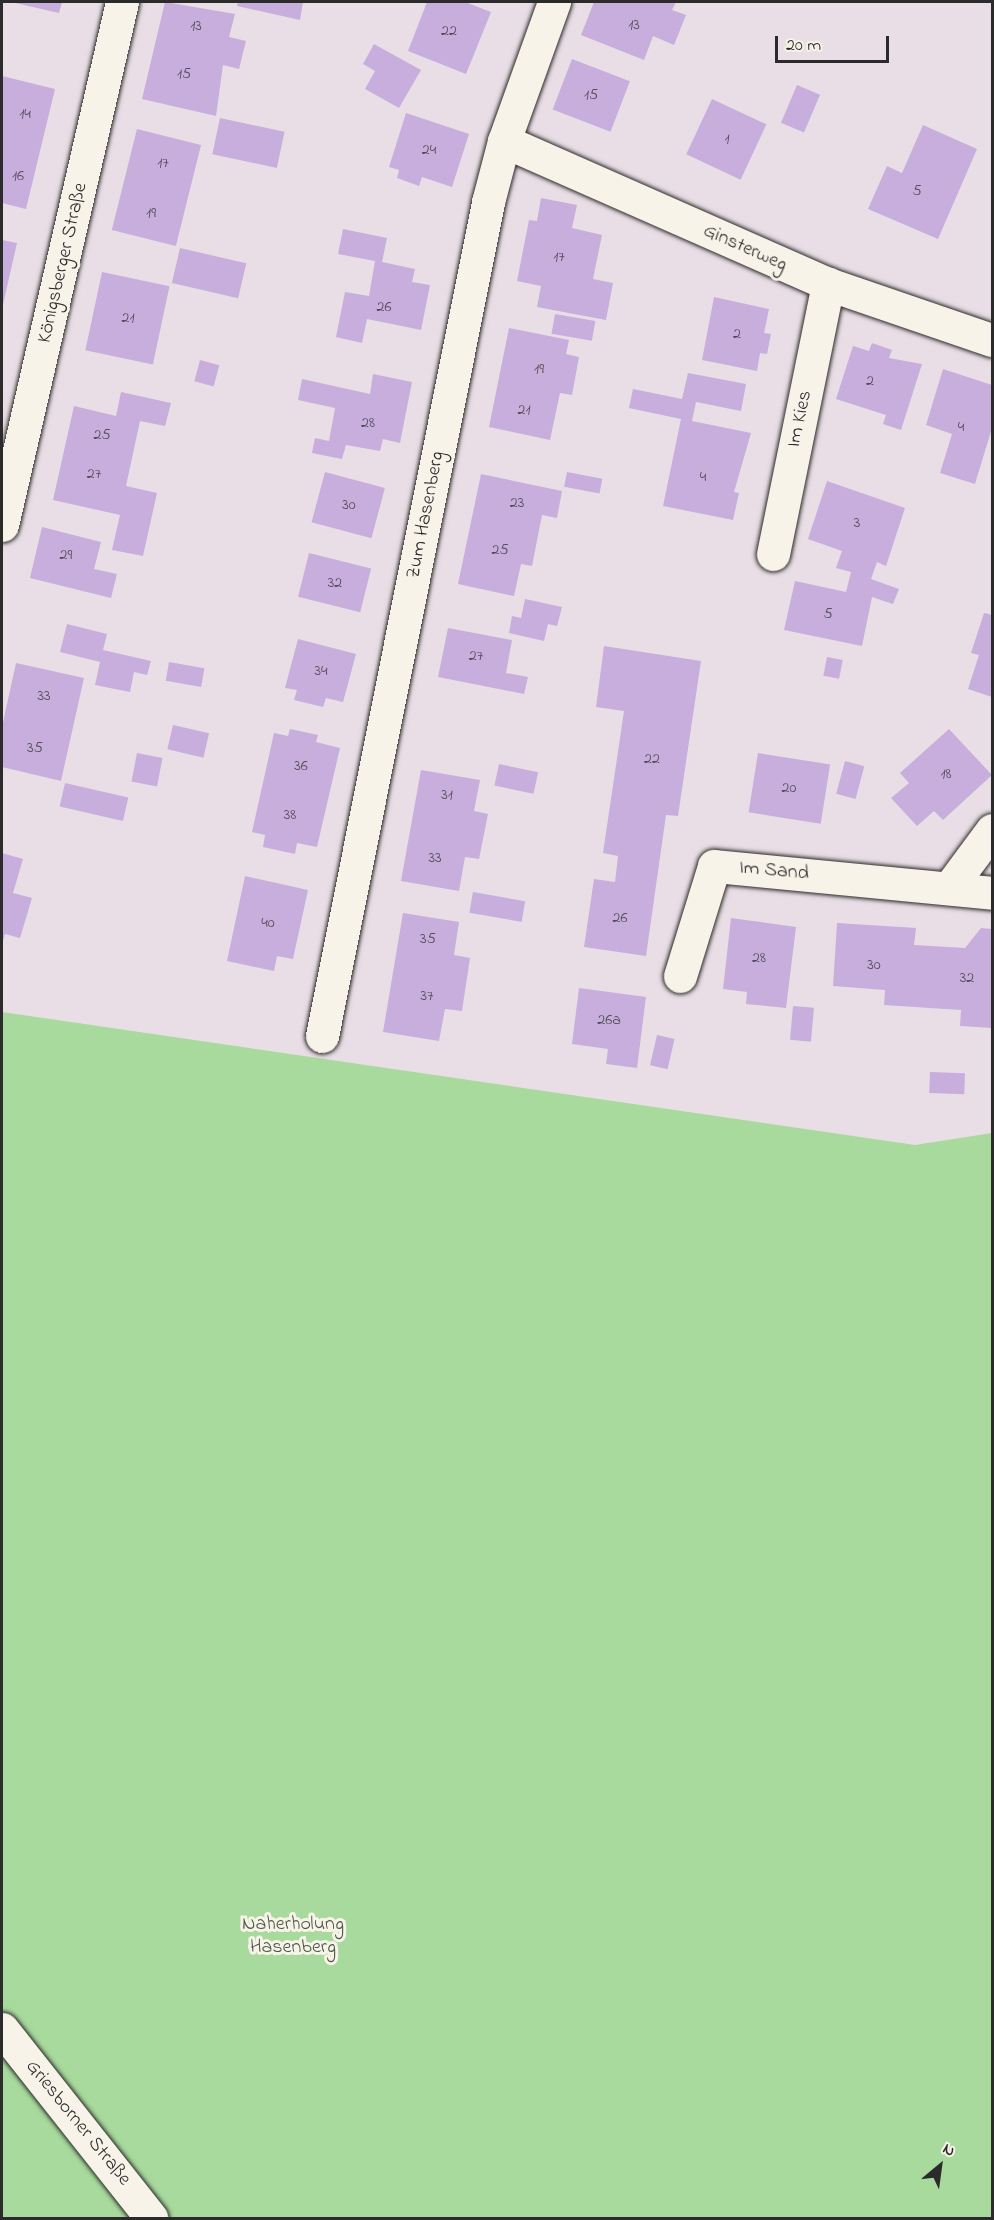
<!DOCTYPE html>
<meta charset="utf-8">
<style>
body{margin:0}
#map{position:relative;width:994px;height:2220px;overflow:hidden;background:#e9dee5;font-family:"Indie Flower",sans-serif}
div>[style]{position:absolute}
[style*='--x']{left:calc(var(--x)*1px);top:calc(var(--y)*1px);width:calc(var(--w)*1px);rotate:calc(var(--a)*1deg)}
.green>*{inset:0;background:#a7da9c}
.building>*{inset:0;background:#c7aedd;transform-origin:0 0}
.roads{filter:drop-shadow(0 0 2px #2b2b2b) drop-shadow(0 0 2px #2b2b2b)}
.minor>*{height:33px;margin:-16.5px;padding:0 16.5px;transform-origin:16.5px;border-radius:16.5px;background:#f7f3e8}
span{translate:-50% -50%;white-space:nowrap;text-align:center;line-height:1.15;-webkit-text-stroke:6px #f7f3e8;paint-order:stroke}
.number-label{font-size:16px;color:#524c58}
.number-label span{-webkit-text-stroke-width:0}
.street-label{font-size:20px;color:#2b2b2b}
.park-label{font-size:20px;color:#4a5747}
.frame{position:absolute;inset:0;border:3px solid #2b2b2b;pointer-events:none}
.north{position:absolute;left:910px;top:2136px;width:60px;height:60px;-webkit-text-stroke:4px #f7f3e8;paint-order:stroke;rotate:29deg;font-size:16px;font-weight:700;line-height:24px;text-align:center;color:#2b2b2b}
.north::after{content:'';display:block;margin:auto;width:21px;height:27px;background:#2b2b2b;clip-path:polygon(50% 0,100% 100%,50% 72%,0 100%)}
.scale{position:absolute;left:775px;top:36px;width:114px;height:27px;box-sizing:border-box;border:3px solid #2b2b2b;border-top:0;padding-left:8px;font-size:18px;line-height:21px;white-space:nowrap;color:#2b2b2b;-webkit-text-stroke:4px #f7f3e8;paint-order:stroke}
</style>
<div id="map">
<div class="green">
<div style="clip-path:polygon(2px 1012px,915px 1145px,992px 1133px,992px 2218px,2px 2218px)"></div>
</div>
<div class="building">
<div style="clip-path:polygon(11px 2px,62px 2px,59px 13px)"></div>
<div style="clip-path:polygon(165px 2px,235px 14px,229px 37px,246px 41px,239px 69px,223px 65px,216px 116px,142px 99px)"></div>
<div style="clip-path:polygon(238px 2px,303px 2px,300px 20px,237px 6px)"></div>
<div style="clip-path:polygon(427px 2px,465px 2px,491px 12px,466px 74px,408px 51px)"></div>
<div style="clip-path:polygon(594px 2px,676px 2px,672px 10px,686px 15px,674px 45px,653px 36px,644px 60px,581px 35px)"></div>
<div style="clip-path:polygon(374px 44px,421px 70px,399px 108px,365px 89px,375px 71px,363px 64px)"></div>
<div style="left:572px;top:59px;width:62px;height:54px;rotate:21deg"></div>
<div style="clip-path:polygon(2px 76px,55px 89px,26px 209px,2px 203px)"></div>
<div style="left:797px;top:85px;width:25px;height:41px;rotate:23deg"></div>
<div style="left:712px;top:99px;width:60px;height:61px;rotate:25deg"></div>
<div style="clip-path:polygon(406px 113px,469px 134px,452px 187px,422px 177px,419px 186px,397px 178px,399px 170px,389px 167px)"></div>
<div style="left:220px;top:118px;width:66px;height:37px;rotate:12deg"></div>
<div style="clip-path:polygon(923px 125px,977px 149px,938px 239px,868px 209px,887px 166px,902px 173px)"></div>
<div style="left:137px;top:129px;width:66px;height:104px;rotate:14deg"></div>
<div style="clip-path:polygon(541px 198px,577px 205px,572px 228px,602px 235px,593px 279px,613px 283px,606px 320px,537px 307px,541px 286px,517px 281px,529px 220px,537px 221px)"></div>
<div style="clip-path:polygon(343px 229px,387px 238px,382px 262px,415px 269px,412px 282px,430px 285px,421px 330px,367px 319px,362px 343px,336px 337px,345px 292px,369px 296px,375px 261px,338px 254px)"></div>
<div style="clip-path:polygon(2px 240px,17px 243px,2px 309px)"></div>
<div style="left:180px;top:248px;width:68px;height:36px;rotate:13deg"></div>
<div style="left:102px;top:272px;width:69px;height:80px;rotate:12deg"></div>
<div style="clip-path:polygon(714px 297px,769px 309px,764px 333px,771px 334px,767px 354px,760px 353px,757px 371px,702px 360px)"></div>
<div style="left:555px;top:314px;width:41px;height:20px;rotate:10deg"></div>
<div style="clip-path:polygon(509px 328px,569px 340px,566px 354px,579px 357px,572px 395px,560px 393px,550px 440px,489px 427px)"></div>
<div style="clip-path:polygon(872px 343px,892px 350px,889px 358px,922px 364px,901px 430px,883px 424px,886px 415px,836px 399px,853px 346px,869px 351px)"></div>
<div style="left:200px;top:360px;width:20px;height:22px;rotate:15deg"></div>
<div style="clip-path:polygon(943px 369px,992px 385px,992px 428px,975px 484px,940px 473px,952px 434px,926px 425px)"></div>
<div style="clip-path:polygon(688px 373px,746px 384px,741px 411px,696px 402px,692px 421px,751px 433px,734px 492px,739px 493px,733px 520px,663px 506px,681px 419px,629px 408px,633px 389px,682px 399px)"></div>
<div style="clip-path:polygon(373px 374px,412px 382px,400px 443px,383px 439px,380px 451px,346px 445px,342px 459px,312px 453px,315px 438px,329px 441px,335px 408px,298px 400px,302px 379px,370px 394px)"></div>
<div style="clip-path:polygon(121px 392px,171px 403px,165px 426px,140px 421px,126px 486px,157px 493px,143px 556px,112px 550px,120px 515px,53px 500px,74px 406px,116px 416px)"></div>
<div style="left:325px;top:472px;width:62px;height:52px;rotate:15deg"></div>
<div style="left:567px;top:472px;width:36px;height:15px;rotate:11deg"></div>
<div style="clip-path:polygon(481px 474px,562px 491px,557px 518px,542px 515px,532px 566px,521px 564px,514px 596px,458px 584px)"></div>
<div style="clip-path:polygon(827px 481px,905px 508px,886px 566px,877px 562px,871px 579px,899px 589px,893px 604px,872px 597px,862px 646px,784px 630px,795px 581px,846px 592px,851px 572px,836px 568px,842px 551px,808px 539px)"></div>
<div style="clip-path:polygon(42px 527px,101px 542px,94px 569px,117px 574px,111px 598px,30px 578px)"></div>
<div style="left:309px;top:553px;width:64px;height:45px;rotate:14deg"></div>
<div style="clip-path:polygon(525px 599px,562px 607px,557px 626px,548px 624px,544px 641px,509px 633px,512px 616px,521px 618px)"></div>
<div style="clip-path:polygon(984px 613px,992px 615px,992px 697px,968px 689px,979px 655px,971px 653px)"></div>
<div style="clip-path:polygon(67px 624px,107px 634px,103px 650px,151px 661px,147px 675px,134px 672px,130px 692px,95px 685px,100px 662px,60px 652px)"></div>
<div style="clip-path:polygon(448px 628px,512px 640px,506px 673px,528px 677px,524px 694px,438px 677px)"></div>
<div style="clip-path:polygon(298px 639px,356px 654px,343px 702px,326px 698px,323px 707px,294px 700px,297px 690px,285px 688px)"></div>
<div style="clip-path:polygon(604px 646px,701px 661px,678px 816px,666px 815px,646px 956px,584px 947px,594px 879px,615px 882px,618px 856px,603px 853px,624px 711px,596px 707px)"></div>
<div style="left:827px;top:657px;width:16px;height:19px;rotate:11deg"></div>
<div style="left:169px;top:662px;width:36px;height:19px;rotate:10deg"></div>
<div style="clip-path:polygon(16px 663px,84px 678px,61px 781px,2px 767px,2px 727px)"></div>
<div style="left:173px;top:725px;width:37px;height:25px;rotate:13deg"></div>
<div style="clip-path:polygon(290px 729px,318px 735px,316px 742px,340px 748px,317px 847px,297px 843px,295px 854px,263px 847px,265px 835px,252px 832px,274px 733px,288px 736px)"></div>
<div style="clip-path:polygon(949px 729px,992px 775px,943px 820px,934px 811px,917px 826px,891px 798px,909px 783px,900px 773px)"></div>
<div style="left:137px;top:753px;width:26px;height:29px;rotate:11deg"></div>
<div style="left:758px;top:753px;width:73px;height:60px;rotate:9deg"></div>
<div style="left:845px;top:761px;width:20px;height:34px;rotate:15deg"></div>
<div style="left:499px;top:764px;width:40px;height:22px;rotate:12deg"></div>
<div style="clip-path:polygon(421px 770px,480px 780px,474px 811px,488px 814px,479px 859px,465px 857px,459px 891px,401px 881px)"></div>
<div style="left:65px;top:783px;width:65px;height:24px;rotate:13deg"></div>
<div style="clip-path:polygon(2px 853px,23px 859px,13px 893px,32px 898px,20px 938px,5px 934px,2px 944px)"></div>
<div style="clip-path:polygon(245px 876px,308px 890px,293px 959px,277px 956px,274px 971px,227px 961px)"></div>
<div style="left:473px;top:892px;width:53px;height:21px;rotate:10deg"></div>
<div style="clip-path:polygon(403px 913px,459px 922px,454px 955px,470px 958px,462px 1011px,445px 1009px,439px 1041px,383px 1032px)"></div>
<div style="clip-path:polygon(731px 918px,796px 927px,786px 1008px,746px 1004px,747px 992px,723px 989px)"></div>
<div style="clip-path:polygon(837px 923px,916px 928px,914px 945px,965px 948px,981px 928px,992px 929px,992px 1028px,960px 1026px,961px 1010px,884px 1005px,885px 990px,833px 986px)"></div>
<div style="clip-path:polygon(579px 988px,646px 997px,637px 1068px,606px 1064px,608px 1049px,572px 1044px)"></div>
<div style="left:793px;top:1006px;width:21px;height:34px;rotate:5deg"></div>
<div style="left:657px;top:1035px;width:18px;height:31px;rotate:13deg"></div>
<div style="left:930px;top:1072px;width:35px;height:21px;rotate:2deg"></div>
</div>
<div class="roads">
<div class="minor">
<div style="--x:504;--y:141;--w:354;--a:23.8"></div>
<div style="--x:828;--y:284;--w:173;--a:18.9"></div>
<div style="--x:2;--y:525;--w:537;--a:-77.08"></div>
<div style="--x:773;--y:554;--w:276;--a:-78.5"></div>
<div style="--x:949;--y:888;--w:72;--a:-53.4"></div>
<div style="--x:680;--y:976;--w:115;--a:-72.8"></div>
<div style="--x:714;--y:866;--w:279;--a:5.5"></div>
<div style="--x:322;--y:1036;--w:850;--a:-78.74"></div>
<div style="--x:488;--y:202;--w:63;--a:-75.3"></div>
<div style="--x:504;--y:141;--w:148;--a:-70.2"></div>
<div style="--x:2;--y:2029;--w:241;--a:51.7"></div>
</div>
</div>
<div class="number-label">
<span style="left:634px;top:25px">13</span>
<span style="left:196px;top:26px">13</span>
<span style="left:449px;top:31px">22</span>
<span style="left:184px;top:74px">15</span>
<span style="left:591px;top:95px">15</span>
<span style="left:25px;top:114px">14</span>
<span style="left:727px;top:139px">1</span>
<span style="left:429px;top:150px">24</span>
<span style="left:163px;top:163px">17</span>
<span style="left:18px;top:176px">16</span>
<span style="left:917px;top:191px">5</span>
<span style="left:151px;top:213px">19</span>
<span style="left:559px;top:257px">17</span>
<span style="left:384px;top:307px">26</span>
<span style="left:128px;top:318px">21</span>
<span style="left:737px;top:334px">2</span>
<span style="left:539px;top:369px">19</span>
<span style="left:870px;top:381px">2</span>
<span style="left:524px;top:410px">21</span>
<span style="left:368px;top:423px">28</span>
<span style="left:961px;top:427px">4</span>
<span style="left:102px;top:435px">25</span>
<span style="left:94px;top:474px">27</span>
<span style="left:703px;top:477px">4</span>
<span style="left:517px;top:503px">23</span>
<span style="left:349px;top:505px">30</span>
<span style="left:857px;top:523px">3</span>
<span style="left:500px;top:550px">25</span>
<span style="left:66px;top:555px">29</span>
<span style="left:335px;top:583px">32</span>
<span style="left:828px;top:614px">5</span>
<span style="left:476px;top:656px">27</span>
<span style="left:321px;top:671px">34</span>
<span style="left:44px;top:696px">33</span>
<span style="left:35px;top:748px">35</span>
<span style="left:652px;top:759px">22</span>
<span style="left:301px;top:766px">36</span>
<span style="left:946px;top:774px">18</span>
<span style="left:789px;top:788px">20</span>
<span style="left:447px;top:795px">31</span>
<span style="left:290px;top:815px">38</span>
<span style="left:435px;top:858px">33</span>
<span style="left:620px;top:918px">26</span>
<span style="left:268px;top:923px">40</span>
<span style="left:428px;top:939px">35</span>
<span style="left:759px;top:958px">28</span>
<span style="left:874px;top:965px">30</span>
<span style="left:967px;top:978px">32</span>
<span style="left:427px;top:996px">37</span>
<span style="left:609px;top:1020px">26a</span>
</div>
<div class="street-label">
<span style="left:745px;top:248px;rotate:24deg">Ginsterweg</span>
<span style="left:63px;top:263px;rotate:-77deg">Königsberger Straße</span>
<span style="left:800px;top:419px;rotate:-78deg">Im Kies</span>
<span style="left:426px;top:515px;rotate:-79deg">Zum Hasenberg</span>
<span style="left:774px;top:871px;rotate:5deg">Im Sand</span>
<span style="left:78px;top:2123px;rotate:51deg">Griesborner Straße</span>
</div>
<div class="park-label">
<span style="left:293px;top:1936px">Naherholung<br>Hasenberg</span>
</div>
<div class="frame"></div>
<div class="north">N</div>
<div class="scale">20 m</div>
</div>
